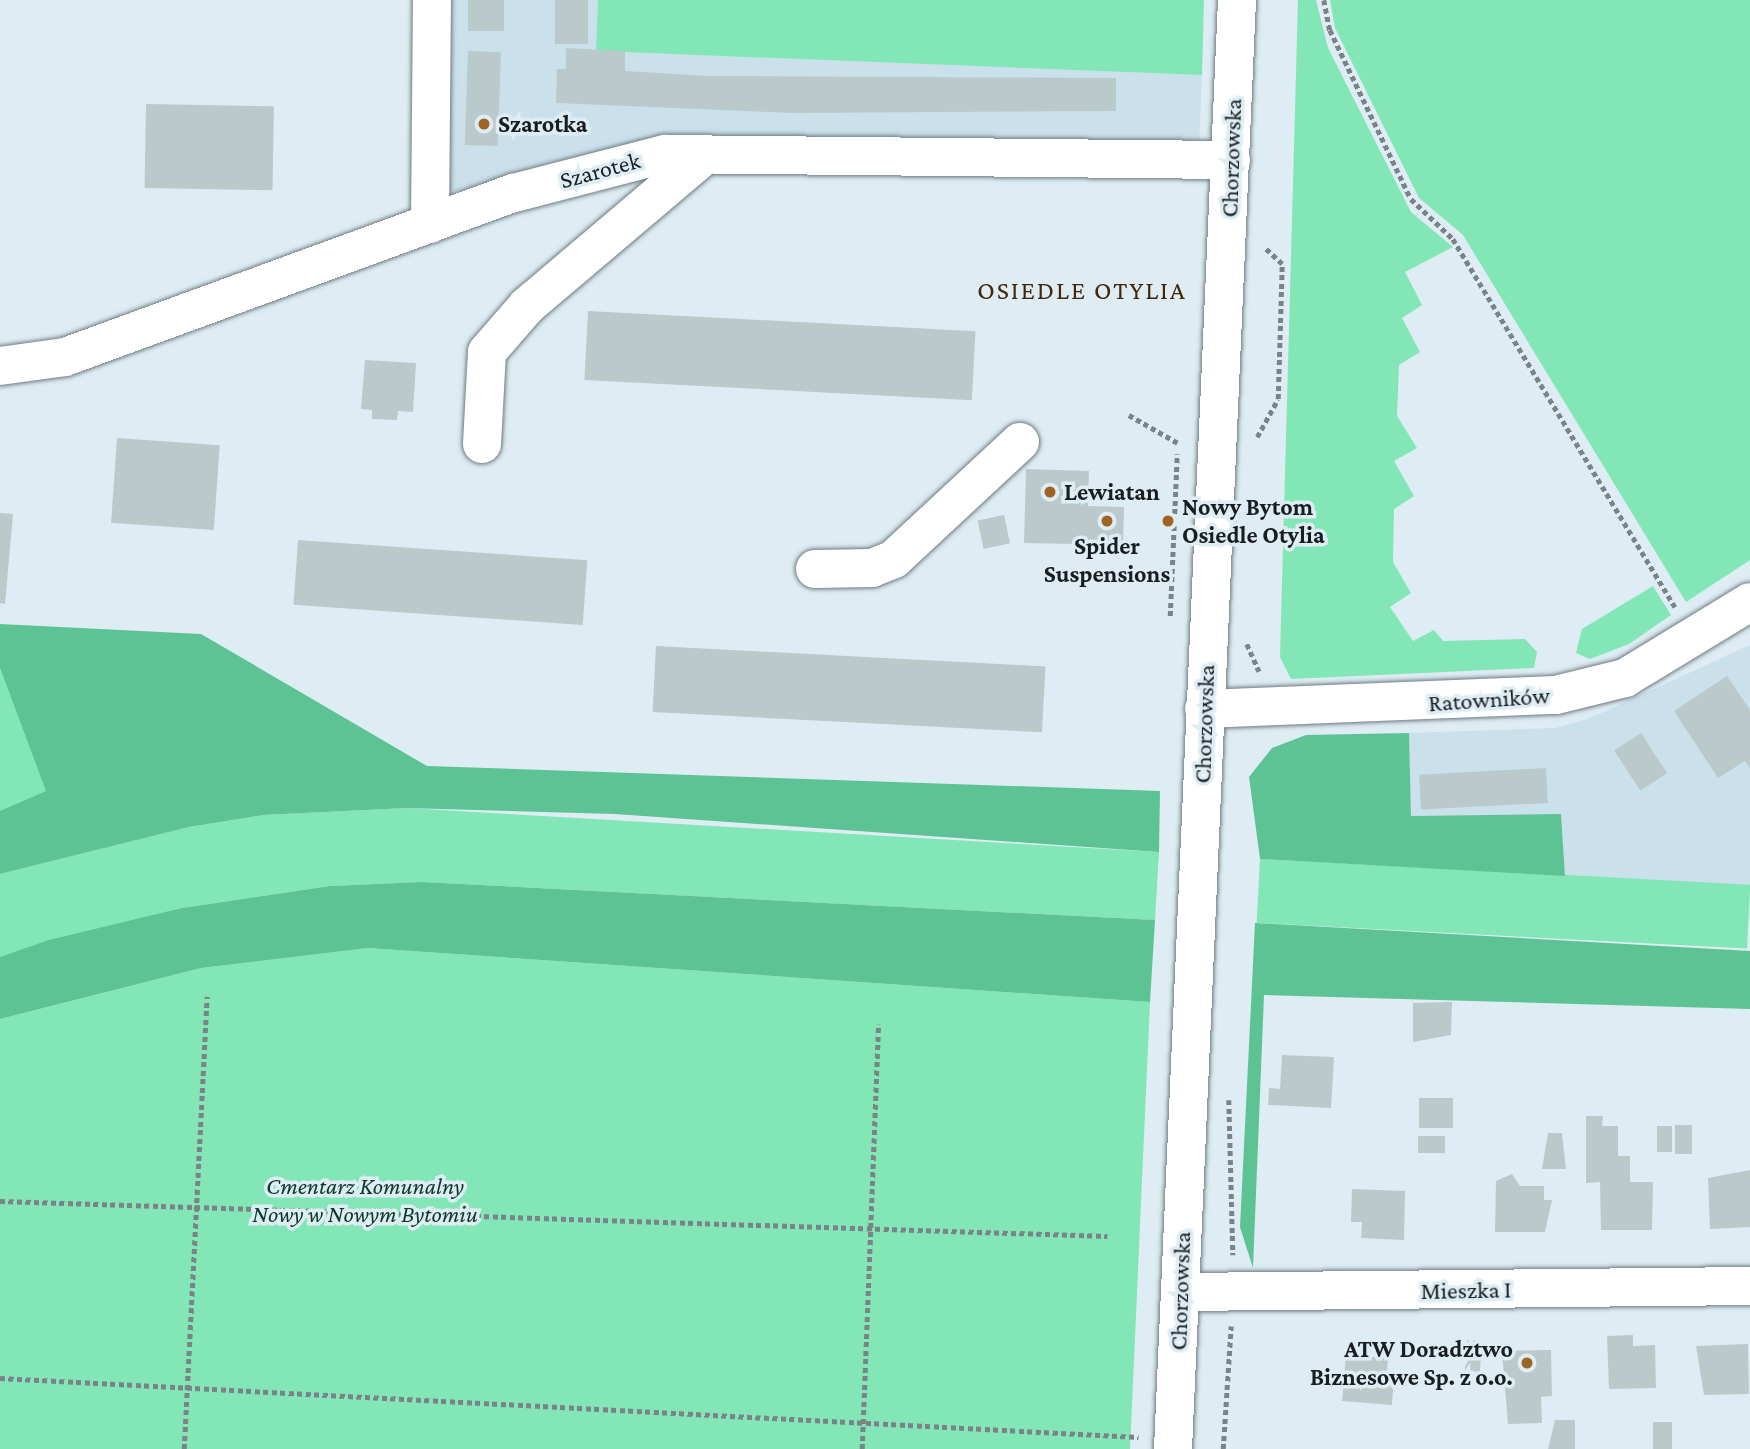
<!DOCTYPE html>
<meta charset="utf-8">
<style>
body{margin:0}
#map{position:relative;width:1750px;height:1449px;overflow:hidden;background:#deedf3;font-family:"Crimson Pro",serif}
div>[style]{position:absolute}
[style*='--x']{left:calc(var(--x)*1px);top:calc(var(--y)*1px);width:calc(var(--w)*1px);rotate:calc(var(--a)*1deg)}
.built>*{inset:0;background:#cae0ea}
.green>*{inset:0;background:#82e6b6;transform-origin:0 0}
.forest>*{inset:0;background:#5ec394}
.building>*{inset:0;background:#bacaca;transform-origin:0 0}
.path>*{height:4.5px;margin-top:-2.25px;transform-origin:0;background:repeating-linear-gradient(90deg,#798388 0 5px,transparent 0 8.5px)}
.roads{filter:drop-shadow(0 0 2px #6f7c82) drop-shadow(0 0 2px #6f7c82)}
.minor>*{height:38px;margin:-19px;padding:0 19px;transform-origin:19px;border-radius:19px;background:#fff}
.dots>*{width:19px;height:19px;translate:-50% -50%;box-sizing:border-box;border:4px solid #deedf3;border-radius:50%}
span{translate:-50% -50%;white-space:nowrap;text-align:center;line-height:1.15;-webkit-text-stroke:7px #deedf3;paint-order:stroke}
.poi-label{font-size:24px;color:#181d20;font-weight:700}
.left{translate:0 -50%;text-align:left}
.right{translate:-100% -50%;text-align:right}
.street-label{font-size:24px;color:#181d20}
.park-label{font-size:24px;color:#0c3927;font-style:italic}
.neighbourhood-label{font-size:26px;color:#432708;letter-spacing:2px}
</style>
<div id="map">
<div class="built">
<div style="clip-path:polygon(444px 0,598px 0,596px 51px,1202px 75px,1199px 146px,874px 143px,451px 191px,444px 178px)"></div>
<div style="clip-path:polygon(1750px 645px,1750px 887px,1565px 876px,1561px 815px,1411px 816px,1409px 733px,1555px 728px,1588px 719px)"></div>
</div>
<div class="green">
<div style="clip-path:polygon(598px 0,1204px 0,1202px 75px,596px 51px)"></div>
<div style="clip-path:polygon(1298px 0,1316px 0,1328px 48px,1411px 212px,1453px 247px,1405px 272px,1422px 305px,1402px 318px,1420px 352px,1399px 365px,1397px 416px,1417px 448px,1394px 461px,1414px 496px,1394px 509px,1393px 562px,1411px 593px,1390px 607px,1413px 641px,1434px 630px,1443px 641px,1525px 639px,1537px 652px,1534px 668px,1291px 679px,1280px 657px)"></div>
<div style="clip-path:polygon(1330px 0,1750px 0,1750px 560px,1686px 602px,1463px 235px,1419px 198px,1335px 28px)"></div>
<div style="clip-path:polygon(1653px 586px,1671px 615px,1629px 644px,1590px 659px,1576px 653px,1582px 629px)"></div>
<div style="clip-path:polygon(0 668px,47px 792px,0 813px)"></div>
<div style="clip-path:polygon(406px 808px,1159px 852px,1155px 920px,421px 882px,330px 886px,182px 908px,0 957px,0 874px,189px 827px,263px 815px)"></div>
<div style="left:1260px;top:859px;width:491px;height:64px;rotate:3deg"></div>
<div style="clip-path:polygon(368px 948px,1150px 1002px,1130px 1449px,0 1449px,0 1019px,201px 968px)"></div>
</div>
<div class="forest">
<div style="clip-path:polygon(0 624px,201px 634px,427px 766px,1160px 791px,1159px 852px,615px 814px,406px 808px,263px 815px,189px 827px,0 874px,0 811px,46px 791px,0 668px)"></div>
<div style="clip-path:polygon(1409px 733px,1411px 816px,1561px 814px,1565px 876px,1260px 859px,1249px 777px,1272px 748px,1306px 735px)"></div>
<div style="clip-path:polygon(421px 882px,1155px 920px,1150px 1002px,368px 948px,201px 968px,0 1019px,0 957px,49px 940px,182px 908px,330px 886px)"></div>
<div style="clip-path:polygon(1255px 923px,1750px 951px,1750px 1009px,1264px 995px,1253px 1268px,1240px 1227px)"></div>
</div>
<div class="building">
<div style="left:468px;top:0;width:36px;height:31px"></div>
<div style="left:555px;top:0;width:33px;height:44px"></div>
<div style="clip-path:polygon(566px 48px,625px 51px,625px 71px,709px 76px,1116px 78px,1116px 111px,793px 113px,556px 103px,557px 69px,566px 69px)"></div>
<div style="left:468px;top:51px;width:33px;height:94px;rotate:2deg"></div>
<div style="left:146px;top:104px;width:128px;height:84px;rotate:1deg"></div>
<div style="left:588px;top:311px;width:388px;height:69px;rotate:3deg"></div>
<div style="clip-path:polygon(365px 360px,416px 363px,413px 412px,398px 411px,397px 420px,372px 419px,372px 410px,361px 409px)"></div>
<div style="left:117px;top:438px;width:103px;height:85px;rotate:4deg"></div>
<div style="clip-path:polygon(1026px 469px,1089px 471px,1088px 506px,1124px 507px,1123px 545px,1024px 543px)"></div>
<div style="clip-path:polygon(0 513px,13px 514px,5px 604px,0 603px)"></div>
<div style="left:1004px;top:515px;width:29px;height:27px;rotate:78deg"></div>
<div style="left:298px;top:540px;width:290px;height:65px;rotate:4deg"></div>
<div style="left:656px;top:646px;width:390px;height:66px;rotate:3deg"></div>
<div style="clip-path:polygon(1727px 676px,1750px 710px,1750px 768px,1745px 761px,1718px 778px,1674px 711px)"></div>
<div style="left:1641px;top:733px;width:48px;height:32px;rotate:57deg"></div>
<div style="left:1546px;top:768px;width:35px;height:127px;rotate:87deg"></div>
<div style="clip-path:polygon(1452px 1002px,1451px 1035px,1413px 1042px,1413px 1003px)"></div>
<div style="clip-path:polygon(1282px 1055px,1334px 1057px,1331px 1108px,1268px 1105px,1269px 1088px,1280px 1089px)"></div>
<div style="left:1419px;top:1098px;width:34px;height:30px"></div>
<div style="clip-path:polygon(1586px 1116px,1603px 1116px,1602px 1126px,1618px 1126px,1618px 1156px,1630px 1156px,1630px 1182px,1653px 1182px,1652px 1230px,1601px 1230px,1600px 1182px,1586px 1183px)"></div>
<div style="left:1675px;top:1125px;width:17px;height:29px"></div>
<div style="left:1657px;top:1126px;width:15px;height:26px"></div>
<div style="clip-path:polygon(1548px 1133px,1562px 1133px,1566px 1169px,1542px 1169px)"></div>
<div style="left:1445px;top:1136px;width:17px;height:27px;rotate:90deg"></div>
<div style="clip-path:polygon(1750px 1170px,1750px 1227px,1710px 1229px,1708px 1178px)"></div>
<div style="clip-path:polygon(1512px 1174px,1520px 1186px,1544px 1186px,1544px 1200px,1552px 1200px,1545px 1232px,1495px 1232px,1496px 1181px)"></div>
<div style="clip-path:polygon(1352px 1189px,1405px 1191px,1404px 1240px,1361px 1238px,1362px 1222px,1351px 1222px)"></div>
<div style="clip-path:polygon(1633px 1335px,1633px 1346px,1655px 1345px,1656px 1388px,1609px 1389px,1607px 1336px)"></div>
<div style="left:1467px;top:1340px;width:15px;height:31px;rotate:4deg"></div>
<div style="clip-path:polygon(1748px 1344px,1749px 1394px,1704px 1395px,1696px 1346px)"></div>
<div style="clip-path:polygon(1551px 1350px,1552px 1396px,1541px 1397px,1542px 1423px,1508px 1424px,1502px 1351px)"></div>
<div style="clip-path:polygon(1346px 1355px,1388px 1358px,1387px 1372px,1394px 1372px,1392px 1405px,1342px 1401px)"></div>
<div style="clip-path:polygon(1555px 1420px,1575px 1420px,1575px 1449px,1548px 1449px)"></div>
<div style="left:1653px;top:1422px;width:19px;height:27px"></div>
</div>
<div class="path">
<div style="--x:1324;--y:0;--w:31;--a:79"></div>
<div style="--x:1330;--y:30;--w:187;--a:64.4"></div>
<div style="--x:1411;--y:199;--w:58;--a:43.6"></div>
<div style="--x:1453;--y:239;--w:430;--a:58.9"></div>
<div style="--x:1129;--y:415;--w:56;--a:29.7"></div>
<div style="--x:1257;--y:437;--w:43;--a:-61.1"></div>
<div style="--x:1278;--y:399;--w:135;--a:-88.3"></div>
<div style="--x:1282;--y:264;--w:22;--a:-137"></div>
<div style="--x:1170;--y:616;--w:162;--a:-87.5"></div>
<div style="--x:1247;--y:644;--w:30;--a:66"></div>
<div style="--x:1229;--y:1100;--w:155;--a:88.5"></div>
<div style="--x:0;--y:1201;--w:1108;--a:1.81"></div>
<div style="--x:0;--y:1378;--w:1140;--a:2.97"></div>
<div style="--x:184;--y:1449;--w:453;--a:-87.1"></div>
<div style="--x:862;--y:1449;--w:425;--a:-87.8"></div>
<div style="--x:1223;--y:1449;--w:123;--a:-86.3"></div>
</div>
<div class="roads">
<div class="minor">
<div style="--x:430;--y:224;--w:224;--a:-89.5"></div>
<div style="--x:0;--y:366;--w:66;--a:-7.9"></div>
<div style="--x:65;--y:357;--w:478;--a:-20.1"></div>
<div style="--x:514;--y:193;--w:156;--a:-14.5"></div>
<div style="--x:665;--y:154;--w:566;--a:0.61"></div>
<div style="--x:482;--y:444;--w:92;--a:-86.9"></div>
<div style="--x:487;--y:352;--w:61;--a:-49"></div>
<div style="--x:527;--y:306;--w:235;--a:-40.3"></div>
<div style="--x:815;--y:569;--w:57;--a:-1"></div>
<div style="--x:872;--y:568;--w:24;--a:-22"></div>
<div style="--x:894;--y:559;--w:172;--a:-42.9"></div>
<div style="--x:1204;--y:709;--w:352;--a:-2.3"></div>
<div style="--x:1556;--y:695;--w:71;--a:-13.8"></div>
<div style="--x:1625;--y:678;--w:146;--a:-31.3"></div>
<div style="--x:1181;--y:1292;--w:569;--a:-0.6"></div>
<div style="--x:1173;--y:1449;--w:1450;--a:-87.47"></div>
</div>
</div>
<div class="dots">
<div style="left:484px;top:124px;background:#9f6424"></div>
<div style="left:1050px;top:492px;background:#9f6424"></div>
<div style="left:1107px;top:521px;background:#9f6424"></div>
<div style="left:1168px;top:521px;background:#9f6424"></div>
<div style="left:1527px;top:1363px;background:#9f6424"></div>
</div>
<div class="poi-label">
<span class="left" style="left:498px;top:124px">Szarotka</span>
<span class="left" style="left:1064px;top:492px">Lewiatan</span>
<span class="left" style="left:1182px;top:521px">Nowy Bytom<br>Osiedle Otylia</span>
<span style="left:1107px;top:560px">Spider<br>Suspensions</span>
<span class="right" style="left:1513px;top:1363px">ATW Doradztwo<br>Biznesowe Sp. z o.o.</span>
</div>
<div class="street-label">
<span style="left:1231px;top:158px;rotate:-88deg">Chorzowska</span>
<span style="left:600px;top:170px;rotate:-15deg">Szarotek</span>
<span style="left:1489px;top:699px;rotate:-4deg">Ratowników</span>
<span style="left:1204px;top:724px;rotate:-88deg">Chorzowska</span>
<span style="left:1466px;top:1290px;rotate:-1deg">Mieszka I</span>
<span style="left:1180px;top:1291px;rotate:-88deg">Chorzowska</span>
</div>
<div class="park-label">
<span style="left:365px;top:1200px">Cmentarz Komunalny<br>Nowy w Nowym Bytomiu</span>
</div>
<div class="neighbourhood-label">
<span style="left:1082px;top:291px">OSIEDLE OTYLIA</span>
</div>
</div>
